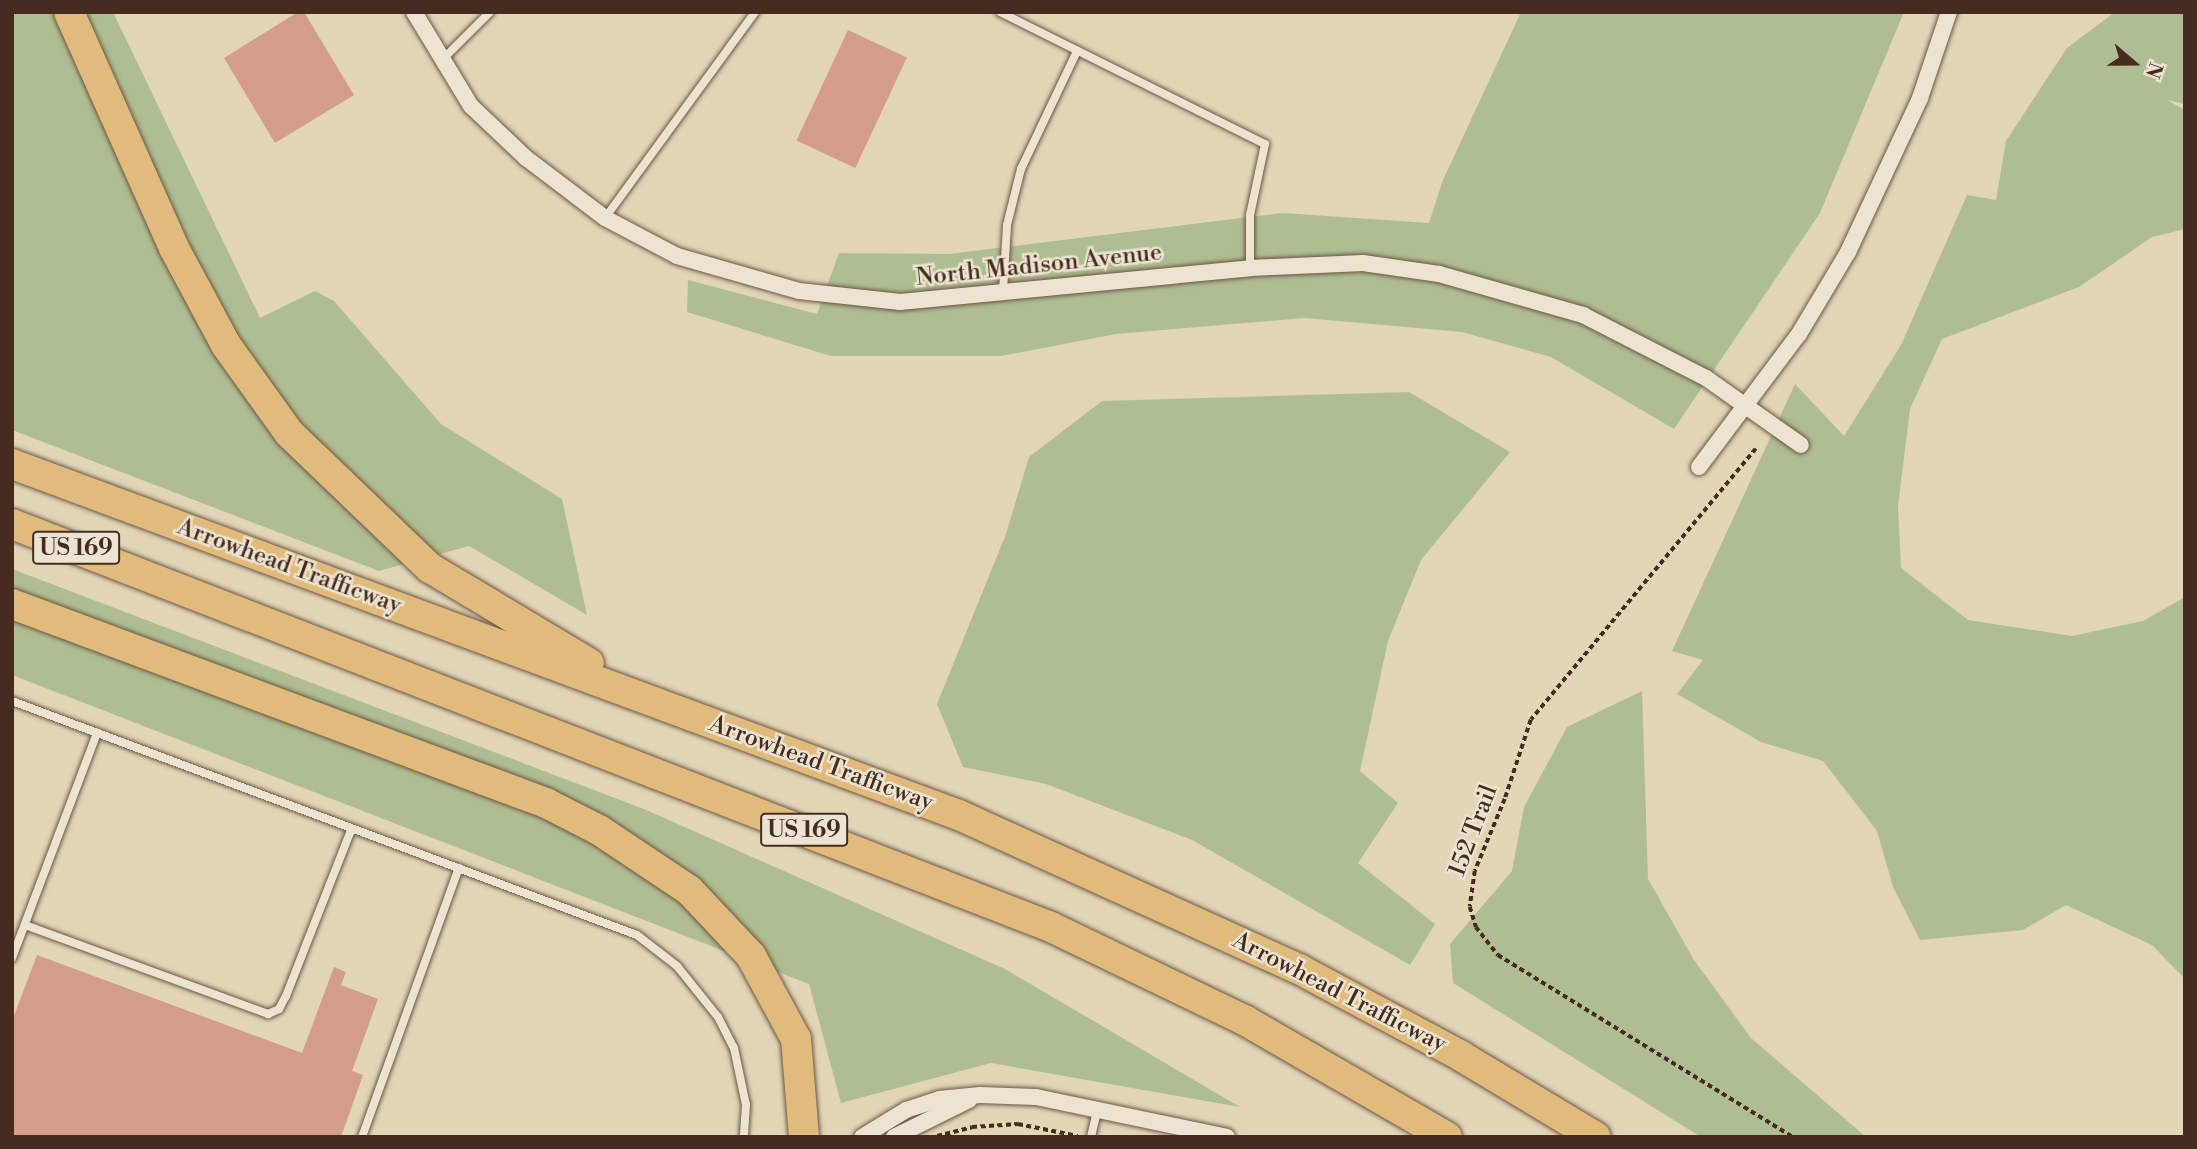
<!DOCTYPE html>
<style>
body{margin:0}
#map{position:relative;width:2197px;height:1149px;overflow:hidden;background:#e2d6b7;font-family:"Libre Bodoni",serif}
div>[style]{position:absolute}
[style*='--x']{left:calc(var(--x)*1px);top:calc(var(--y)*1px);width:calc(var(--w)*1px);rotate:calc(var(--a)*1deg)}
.green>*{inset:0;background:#afbe92}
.building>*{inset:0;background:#d39d89;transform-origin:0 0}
.path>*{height:3.5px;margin-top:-1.75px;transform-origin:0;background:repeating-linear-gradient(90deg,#462b1f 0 5px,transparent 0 8.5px)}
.roads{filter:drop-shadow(0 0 2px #6d5645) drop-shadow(0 0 2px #6d5645)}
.service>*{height:8px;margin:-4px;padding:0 4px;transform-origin:4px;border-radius:4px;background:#ece4d0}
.minor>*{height:16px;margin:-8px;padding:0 8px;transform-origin:8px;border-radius:8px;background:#ece4d0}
.motorway>*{height:30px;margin:-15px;padding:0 15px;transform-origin:15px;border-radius:15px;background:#e1bb7c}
span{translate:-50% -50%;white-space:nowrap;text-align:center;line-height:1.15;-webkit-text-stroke:5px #ece4d0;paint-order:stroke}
.shield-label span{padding:2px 5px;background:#ece4d0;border:2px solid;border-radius:5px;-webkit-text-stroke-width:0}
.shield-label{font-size:23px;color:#462b1f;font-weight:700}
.street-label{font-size:24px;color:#462b1f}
.frame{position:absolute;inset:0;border:14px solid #462b1f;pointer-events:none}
.north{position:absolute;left:2099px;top:28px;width:70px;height:70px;-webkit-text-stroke:5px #ece4d0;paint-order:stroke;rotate:110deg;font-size:19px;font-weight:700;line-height:28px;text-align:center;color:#462b1f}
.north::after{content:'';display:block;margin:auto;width:24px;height:32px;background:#462b1f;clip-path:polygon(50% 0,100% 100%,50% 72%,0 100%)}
</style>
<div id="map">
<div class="green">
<div style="clip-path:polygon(12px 12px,113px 12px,260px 318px,315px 291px,334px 301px,441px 424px,562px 499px,587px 615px,469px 546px,379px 571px,12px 430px)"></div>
<div style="clip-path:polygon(1521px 12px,1904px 12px,1820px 213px,1674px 429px,1551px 357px,1462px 332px,1305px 318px,1116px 334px,1001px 356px,831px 356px,687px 312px,688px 280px,817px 314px,839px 253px,949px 254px,1283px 213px,1429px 223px,1443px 180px)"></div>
<div style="clip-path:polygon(2115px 12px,2185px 12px,2185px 104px,2167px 100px,2185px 110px,2185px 229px,2152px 237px,2079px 287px,1942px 339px,1910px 409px,1898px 506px,1901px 568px,1968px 620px,2072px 636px,2143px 621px,2185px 597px,2185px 979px,2152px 945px,2066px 905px,2023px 930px,1920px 940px,1893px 887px,1877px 831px,1823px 761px,1761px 742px,1677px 694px,1703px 660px,1672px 651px,1795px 384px,1844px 436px,1901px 345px,1967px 195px,1996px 200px,2006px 141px,2067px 48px)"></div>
<div style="clip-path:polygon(1409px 392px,1510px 452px,1421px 560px,1388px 641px,1360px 771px,1398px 803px,1358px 863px,1435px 924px,1410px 965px,1192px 840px,1046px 784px,963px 767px,937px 704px,1006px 534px,1029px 457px,1102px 401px)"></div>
<div style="clip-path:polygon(12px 569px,644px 809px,1005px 969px,1240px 1107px,991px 1063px,841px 1103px,809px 984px,12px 675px)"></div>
<div style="clip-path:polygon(1642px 691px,1648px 879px,1694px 960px,1751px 1038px,1866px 1137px,1701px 1137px,1453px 983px,1450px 944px,1512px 871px,1524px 807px,1567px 727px)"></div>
</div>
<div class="building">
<div style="clip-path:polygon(298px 12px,304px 12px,354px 95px,275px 143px,224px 58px)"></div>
<div style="left:848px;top:30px;width:65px;height:122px;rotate:25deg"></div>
<div style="clip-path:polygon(37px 955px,302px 1053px,334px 967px,346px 972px,341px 985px,378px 999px,352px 1071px,363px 1075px,341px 1137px,12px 1137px,12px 1021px)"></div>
</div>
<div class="path">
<div style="--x:1756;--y:449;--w:352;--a:129.7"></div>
<div style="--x:1531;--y:720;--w:83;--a:108.2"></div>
<div style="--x:1505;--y:799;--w:78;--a:112.6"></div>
<div style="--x:1475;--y:871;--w:36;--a:98"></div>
<div style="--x:1470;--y:907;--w:21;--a:73"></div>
<div style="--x:1476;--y:927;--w:36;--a:52"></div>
<div style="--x:1498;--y:955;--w:347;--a:31.7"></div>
<div style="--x:937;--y:1136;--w:36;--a:-14"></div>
<div style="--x:972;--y:1127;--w:46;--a:-3.7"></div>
<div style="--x:1018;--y:1124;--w:61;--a:11.3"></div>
</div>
<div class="roads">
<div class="service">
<div style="--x:1000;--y:12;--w:296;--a:26.5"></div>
<div style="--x:1265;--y:144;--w:73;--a:101.9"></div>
<div style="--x:1250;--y:215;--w:53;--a:90"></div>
<div style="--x:443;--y:59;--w:66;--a:-45"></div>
<div style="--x:605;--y:218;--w:255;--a:-53.9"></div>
<div style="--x:1003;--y:291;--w:66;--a:-86.5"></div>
<div style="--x:1007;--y:225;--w:58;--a:-76"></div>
<div style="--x:1021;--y:169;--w:131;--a:-64.6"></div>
<div style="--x:12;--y:701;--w:667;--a:20.53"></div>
<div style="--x:637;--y:935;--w:51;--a:37.8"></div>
<div style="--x:677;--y:966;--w:65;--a:51.2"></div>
<div style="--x:718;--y:1017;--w:35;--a:63"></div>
<div style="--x:734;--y:1048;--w:58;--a:78.1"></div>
<div style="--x:746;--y:1105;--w:32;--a:94"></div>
<div style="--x:25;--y:925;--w:259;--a:20.1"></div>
<div style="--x:268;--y:1014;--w:12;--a:-24"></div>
<div style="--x:279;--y:1009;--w:15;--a:-62"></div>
<div style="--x:286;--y:996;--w:180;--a:-68.6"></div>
<div style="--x:12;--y:958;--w:241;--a:-69.3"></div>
<div style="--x:362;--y:1137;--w:286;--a:-70.2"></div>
<div style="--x:1091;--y:1137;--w:28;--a:-77"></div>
</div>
<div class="minor">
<div style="--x:414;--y:12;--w:110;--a:58.8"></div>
<div style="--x:471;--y:106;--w:76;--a:43.4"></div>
<div style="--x:526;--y:158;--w:99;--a:37.2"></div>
<div style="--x:605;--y:218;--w:81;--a:27.8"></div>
<div style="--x:677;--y:256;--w:127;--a:16"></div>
<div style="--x:799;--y:291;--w:102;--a:6.2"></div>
<div style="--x:900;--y:302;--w:352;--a:-5.5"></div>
<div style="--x:1250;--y:268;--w:113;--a:-2.5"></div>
<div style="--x:1363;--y:263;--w:77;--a:8.2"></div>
<div style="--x:1439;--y:274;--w:150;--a:15.9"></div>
<div style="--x:1583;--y:315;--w:138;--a:27.1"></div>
<div style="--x:1706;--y:378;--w:116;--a:35.2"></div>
<div style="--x:1699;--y:467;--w:166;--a:-53.1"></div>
<div style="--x:1799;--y:334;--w:96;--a:-59.1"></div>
<div style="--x:1848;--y:252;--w:170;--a:-64.9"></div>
<div style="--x:1920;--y:98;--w:91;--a:-71.4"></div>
<div style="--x:862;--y:1137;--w:52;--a:-31.5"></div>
<div style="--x:906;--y:1110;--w:35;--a:-18"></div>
<div style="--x:939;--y:1099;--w:41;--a:-5.6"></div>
<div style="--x:980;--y:1095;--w:56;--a:2"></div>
<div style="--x:1036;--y:1097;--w:195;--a:11.8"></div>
<div style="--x:894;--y:1137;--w:84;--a:-26.3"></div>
</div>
<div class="motorway">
<div style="--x:69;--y:12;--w:258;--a:66"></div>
<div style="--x:174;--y:248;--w:110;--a:61.8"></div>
<div style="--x:226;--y:345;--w:108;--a:54.4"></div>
<div style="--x:289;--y:433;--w:195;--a:43.8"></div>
<div style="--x:430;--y:568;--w:185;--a:30.9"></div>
<div style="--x:12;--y:464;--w:1010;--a:20.34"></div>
<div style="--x:959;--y:815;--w:373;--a:24.4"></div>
<div style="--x:1299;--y:969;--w:184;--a:28.2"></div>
<div style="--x:1461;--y:1056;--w:157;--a:31"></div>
<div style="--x:12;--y:524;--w:1114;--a:21.2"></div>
<div style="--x:1051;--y:927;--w:216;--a:25.7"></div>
<div style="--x:1246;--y:1021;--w:232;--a:30"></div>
<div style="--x:12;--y:604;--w:570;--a:20.44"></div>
<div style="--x:546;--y:803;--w:59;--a:27"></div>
<div style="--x:599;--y:830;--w:108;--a:33.7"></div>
<div style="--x:689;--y:890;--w:91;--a:46.8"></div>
<div style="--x:751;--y:956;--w:94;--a:61.5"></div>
<div style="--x:796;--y:1039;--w:98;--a:85.3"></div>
</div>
</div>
<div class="shield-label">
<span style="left:76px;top:548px">US 169</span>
<span style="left:804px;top:830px">US 169</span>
</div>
<div class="street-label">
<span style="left:1039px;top:266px;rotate:-6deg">North Madison Avenue</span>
<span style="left:289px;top:567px;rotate:20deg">Arrowhead Trafficway</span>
<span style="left:821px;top:764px;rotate:20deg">Arrowhead Trafficway</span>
<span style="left:1474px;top:831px;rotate:-69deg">152 Trail</span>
<span style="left:1339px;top:993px;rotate:27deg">Arrowhead Trafficway</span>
</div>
<div class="frame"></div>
<div class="north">N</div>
</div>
